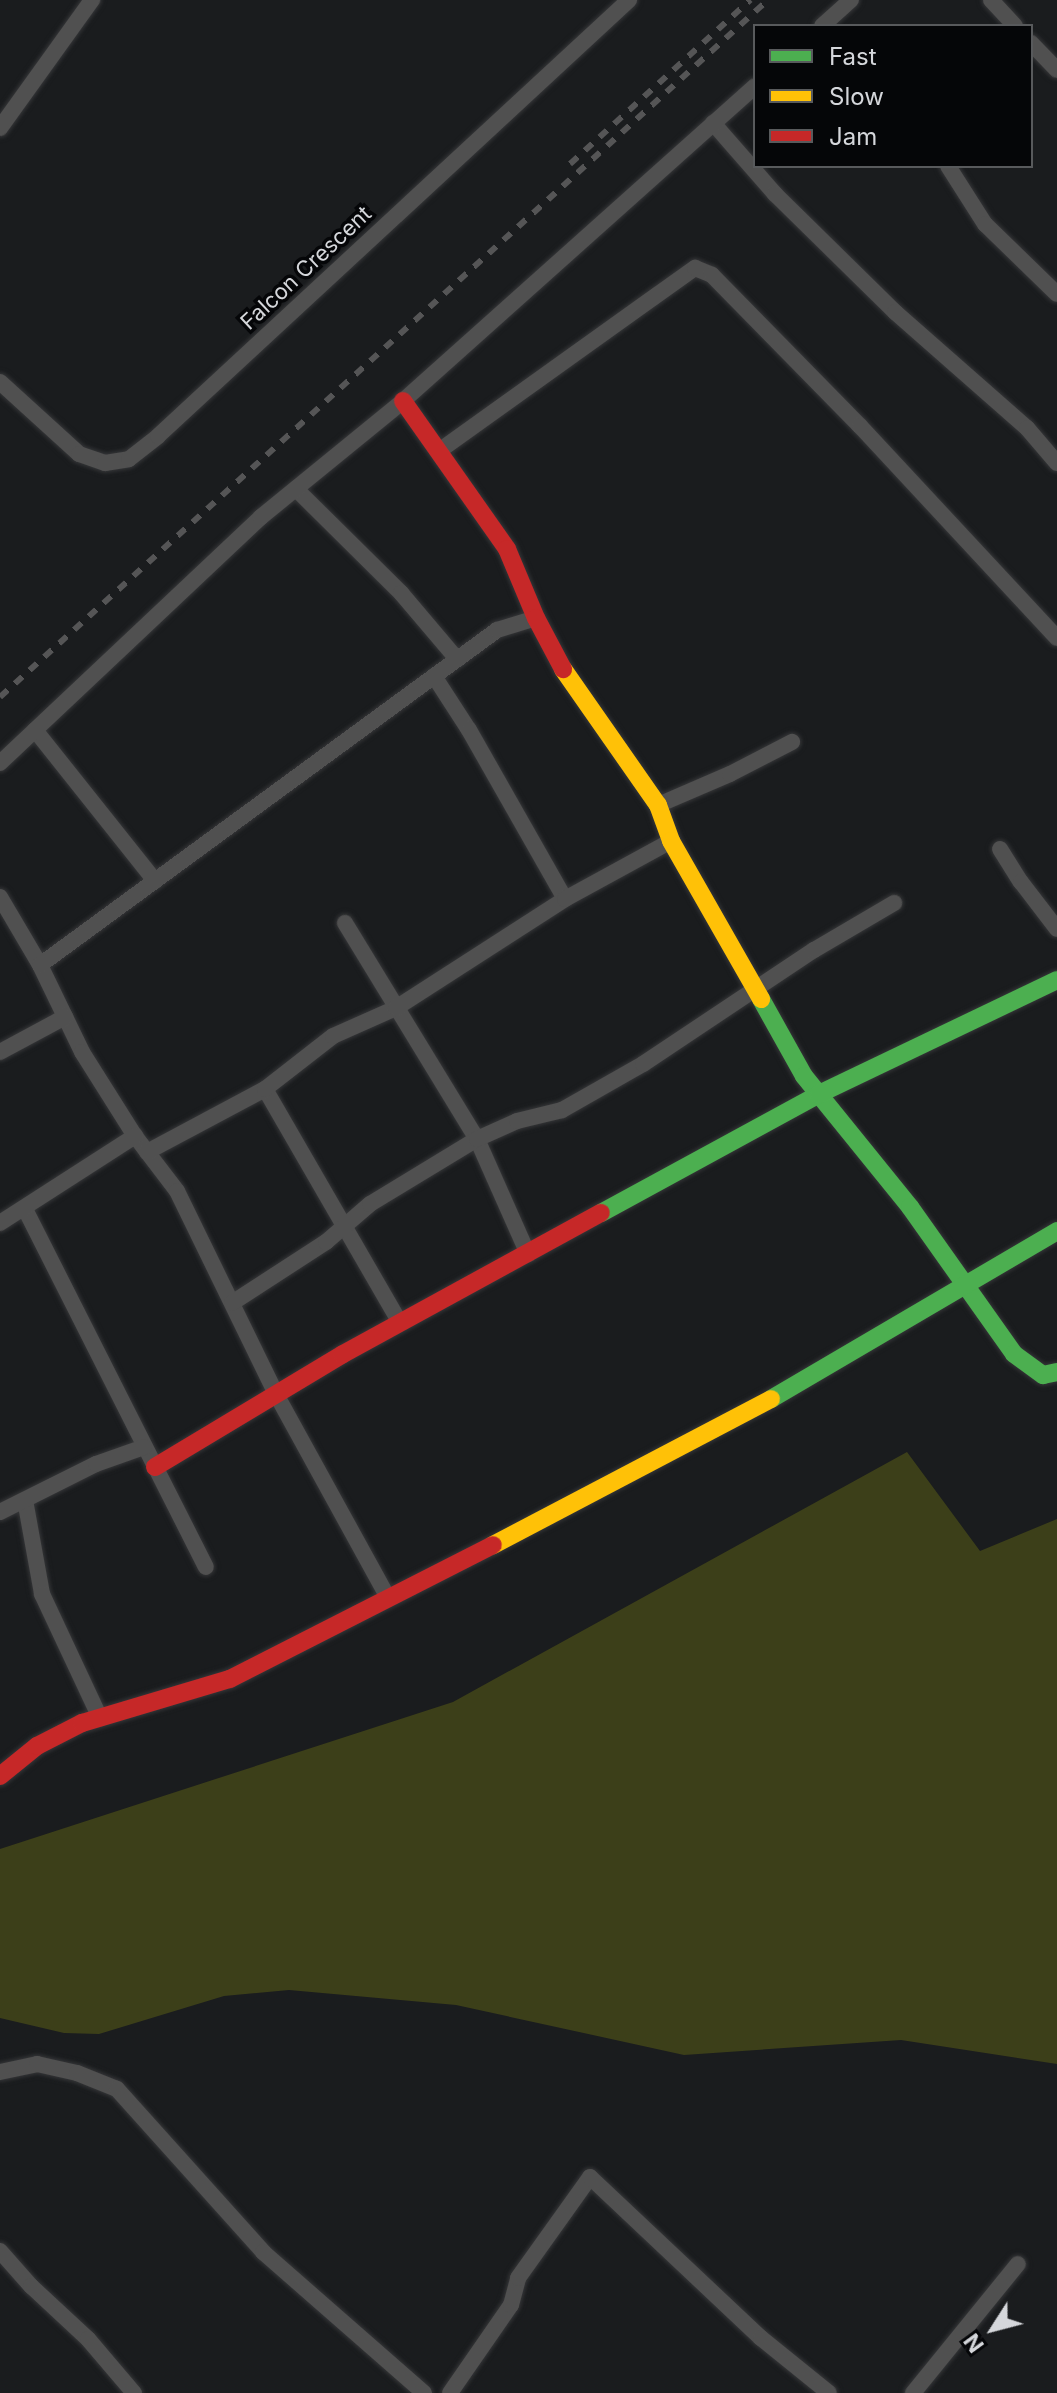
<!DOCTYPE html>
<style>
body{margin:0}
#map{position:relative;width:1057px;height:2393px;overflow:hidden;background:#1a1c1e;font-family:Inter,sans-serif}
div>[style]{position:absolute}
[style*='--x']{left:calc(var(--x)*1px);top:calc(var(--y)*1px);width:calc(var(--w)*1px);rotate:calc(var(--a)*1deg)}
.green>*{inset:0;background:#3c3f19}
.roads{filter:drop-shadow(0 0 2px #353638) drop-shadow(0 0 2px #353638)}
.street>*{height:16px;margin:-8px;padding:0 8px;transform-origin:8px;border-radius:8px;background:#505050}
.fast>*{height:18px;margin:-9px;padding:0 9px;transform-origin:9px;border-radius:9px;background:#4caf50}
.slow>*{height:18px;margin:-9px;padding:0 9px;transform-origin:9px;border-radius:9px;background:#ffc107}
.jam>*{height:18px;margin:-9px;padding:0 9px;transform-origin:9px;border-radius:9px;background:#c62828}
.rail>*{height:6px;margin-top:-3px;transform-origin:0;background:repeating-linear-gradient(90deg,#555556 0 10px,transparent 0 20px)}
span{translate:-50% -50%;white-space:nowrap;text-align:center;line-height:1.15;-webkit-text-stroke:7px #050608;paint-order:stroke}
.street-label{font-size:22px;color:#d5d7db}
.legend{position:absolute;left:753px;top:24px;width:280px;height:144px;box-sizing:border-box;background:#050608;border:2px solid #585a5c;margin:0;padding:10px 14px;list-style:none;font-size:24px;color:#d5d7db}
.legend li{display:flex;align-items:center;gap:16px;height:40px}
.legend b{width:40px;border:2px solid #585a5c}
.north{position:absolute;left:953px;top:2289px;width:80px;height:80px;-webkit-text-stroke:6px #050608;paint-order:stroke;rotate:234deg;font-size:22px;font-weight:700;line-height:32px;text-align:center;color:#d5d7db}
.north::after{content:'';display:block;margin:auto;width:28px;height:36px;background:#d5d7db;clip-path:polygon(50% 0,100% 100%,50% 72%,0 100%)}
</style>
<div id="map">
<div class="green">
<div style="clip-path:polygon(907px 1452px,980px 1551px,1057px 1519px,1057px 2064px,901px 2040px,684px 2055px,456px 2005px,289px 1990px,224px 1996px,99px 2034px,64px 2033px,0 2018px,0 1849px,453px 1702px)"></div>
</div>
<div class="roads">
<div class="street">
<div style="--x:991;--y:0;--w:35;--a:47"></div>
<div style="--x:822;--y:26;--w:39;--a:-42"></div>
<div style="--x:1031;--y:43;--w:37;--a:46"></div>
<div style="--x:713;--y:123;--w:94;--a:48.9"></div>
<div style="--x:775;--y:194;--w:168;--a:44.5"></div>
<div style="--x:895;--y:312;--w:176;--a:41.3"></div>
<div style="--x:1027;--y:428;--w:46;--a:49.4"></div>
<div style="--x:0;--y:128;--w:158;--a:-54.3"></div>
<div style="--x:948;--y:166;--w:69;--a:57.5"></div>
<div style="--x:985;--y:224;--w:100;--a:44.2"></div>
<div style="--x:0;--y:382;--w:107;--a:42.3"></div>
<div style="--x:79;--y:454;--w:28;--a:19"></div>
<div style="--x:105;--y:463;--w:24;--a:-9"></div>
<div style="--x:129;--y:459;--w:37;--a:-38"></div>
<div style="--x:158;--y:436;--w:642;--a:-42.79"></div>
<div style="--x:439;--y:451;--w:315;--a:-35.6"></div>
<div style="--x:695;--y:268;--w:18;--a:22"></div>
<div style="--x:712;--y:275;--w:211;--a:45.6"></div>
<div style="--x:860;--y:426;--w:289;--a:47.1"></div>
<div style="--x:296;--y:489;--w:148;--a:44.7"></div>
<div style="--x:401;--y:593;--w:87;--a:49.7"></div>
<div style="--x:434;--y:676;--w:64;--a:57.1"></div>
<div style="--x:469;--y:730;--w:194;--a:60.4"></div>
<div style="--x:35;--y:730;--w:193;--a:51.5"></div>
<div style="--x:0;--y:763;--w:359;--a:-43.3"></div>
<div style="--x:261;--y:517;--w:183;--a:-39.2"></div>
<div style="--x:403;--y:401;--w:472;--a:-41.8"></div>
<div style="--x:658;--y:805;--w:78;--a:-23.3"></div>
<div style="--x:730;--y:774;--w:70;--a:-27.3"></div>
<div style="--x:1000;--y:849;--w:39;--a:58"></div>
<div style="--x:1021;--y:882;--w:59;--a:52.5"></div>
<div style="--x:0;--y:897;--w:79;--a:59.5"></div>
<div style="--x:40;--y:965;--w:97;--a:64.2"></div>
<div style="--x:82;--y:1052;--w:99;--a:57.8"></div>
<div style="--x:135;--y:1136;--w:69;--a:52.6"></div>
<div style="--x:177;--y:1191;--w:226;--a:64"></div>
<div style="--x:276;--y:1394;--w:233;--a:61.2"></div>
<div style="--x:345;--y:923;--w:253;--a:58.6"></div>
<div style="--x:477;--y:1139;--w:126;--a:66.1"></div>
<div style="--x:40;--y:965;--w:567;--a:-36.24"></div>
<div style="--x:497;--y:630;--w:41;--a:-17.1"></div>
<div style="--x:0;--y:1052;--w:74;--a:-28.3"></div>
<div style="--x:265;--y:1089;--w:270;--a:60"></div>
<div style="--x:147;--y:1152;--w:134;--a:-28.1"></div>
<div style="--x:265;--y:1089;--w:86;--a:-37.9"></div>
<div style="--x:333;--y:1036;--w:69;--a:-24"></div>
<div style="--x:396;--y:1008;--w:201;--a:-32.8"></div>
<div style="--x:565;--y:899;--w:121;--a:-28.7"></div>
<div style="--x:25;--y:1209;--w:401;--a:63.2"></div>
<div style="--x:0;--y:1223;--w:161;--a:-32.8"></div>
<div style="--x:232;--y:1303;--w:112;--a:-33"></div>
<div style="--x:326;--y:1242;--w:58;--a:-40.8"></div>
<div style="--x:370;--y:1204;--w:125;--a:-31.3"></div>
<div style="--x:477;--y:1139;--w:44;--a:-24.2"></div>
<div style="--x:517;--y:1121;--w:46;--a:-13.7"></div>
<div style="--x:562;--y:1110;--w:93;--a:-29.6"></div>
<div style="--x:643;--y:1064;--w:206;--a:-33.7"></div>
<div style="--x:814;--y:950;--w:93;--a:-30.4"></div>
<div style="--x:25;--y:1500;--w:96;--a:79.7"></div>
<div style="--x:42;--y:1594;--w:137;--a:64.9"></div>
<div style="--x:0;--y:1512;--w:107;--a:-26.6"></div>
<div style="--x:96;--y:1464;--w:51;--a:-19.5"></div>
<div style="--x:0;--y:2072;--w:38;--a:-12"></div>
<div style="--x:37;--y:2064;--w:41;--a:12.7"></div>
<div style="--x:77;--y:2073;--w:43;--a:21.8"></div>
<div style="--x:117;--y:2089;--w:219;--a:48.1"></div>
<div style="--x:263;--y:2252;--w:214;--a:41.2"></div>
<div style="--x:0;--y:2251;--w:47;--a:48.5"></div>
<div style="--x:31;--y:2286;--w:78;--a:42.9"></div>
<div style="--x:88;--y:2339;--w:71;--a:49.6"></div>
<div style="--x:450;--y:2393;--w:107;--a:-55.3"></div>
<div style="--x:511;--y:2305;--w:28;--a:-75"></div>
<div style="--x:518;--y:2278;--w:124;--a:-54.5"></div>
<div style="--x:590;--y:2177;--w:235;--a:43.3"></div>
<div style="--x:761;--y:2338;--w:87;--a:39"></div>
<div style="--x:913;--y:2393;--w:166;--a:-50.9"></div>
</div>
<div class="fast">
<div style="--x:761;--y:999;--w:88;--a:60.8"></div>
<div style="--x:804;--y:1076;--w:169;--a:51"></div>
<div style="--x:910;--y:1207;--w:180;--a:54.7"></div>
<div style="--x:1014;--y:1354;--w:36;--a:36"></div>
<div style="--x:1043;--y:1375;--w:14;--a:-12"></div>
<div style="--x:601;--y:1213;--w:248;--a:-28.6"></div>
<div style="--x:819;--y:1094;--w:264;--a:-25.6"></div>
<div style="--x:771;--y:1399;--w:332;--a:-30.4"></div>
</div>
<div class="slow">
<div style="--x:563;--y:669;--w:166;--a:55.1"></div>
<div style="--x:658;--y:805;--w:38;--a:70"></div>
<div style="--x:671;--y:841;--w:182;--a:60.3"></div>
<div style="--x:493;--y:1545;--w:314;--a:-27.7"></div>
</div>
<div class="jam">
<div style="--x:403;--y:401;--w:181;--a:54.9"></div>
<div style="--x:507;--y:549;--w:75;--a:67.2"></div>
<div style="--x:536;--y:618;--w:58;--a:62.1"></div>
<div style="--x:155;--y:1467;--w:219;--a:-31"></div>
<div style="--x:343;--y:1354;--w:294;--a:-28.7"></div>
<div style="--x:0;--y:1776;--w:48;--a:-39"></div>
<div style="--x:37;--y:1746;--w:51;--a:-27.1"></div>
<div style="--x:82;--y:1723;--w:154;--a:-16.6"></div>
<div style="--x:230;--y:1679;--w:295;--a:-27"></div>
</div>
</div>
<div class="rail">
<div style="--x:570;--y:164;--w:244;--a:-42.3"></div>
<div style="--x:0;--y:697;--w:1037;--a:-42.23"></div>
</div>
<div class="street-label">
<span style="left:306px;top:268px;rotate:-43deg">Falcon Crescent</span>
</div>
<ul class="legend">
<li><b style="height:10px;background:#4caf50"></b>Fast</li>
<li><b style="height:10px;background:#ffc107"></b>Slow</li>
<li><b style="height:10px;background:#c62828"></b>Jam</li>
</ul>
<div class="north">N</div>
</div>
